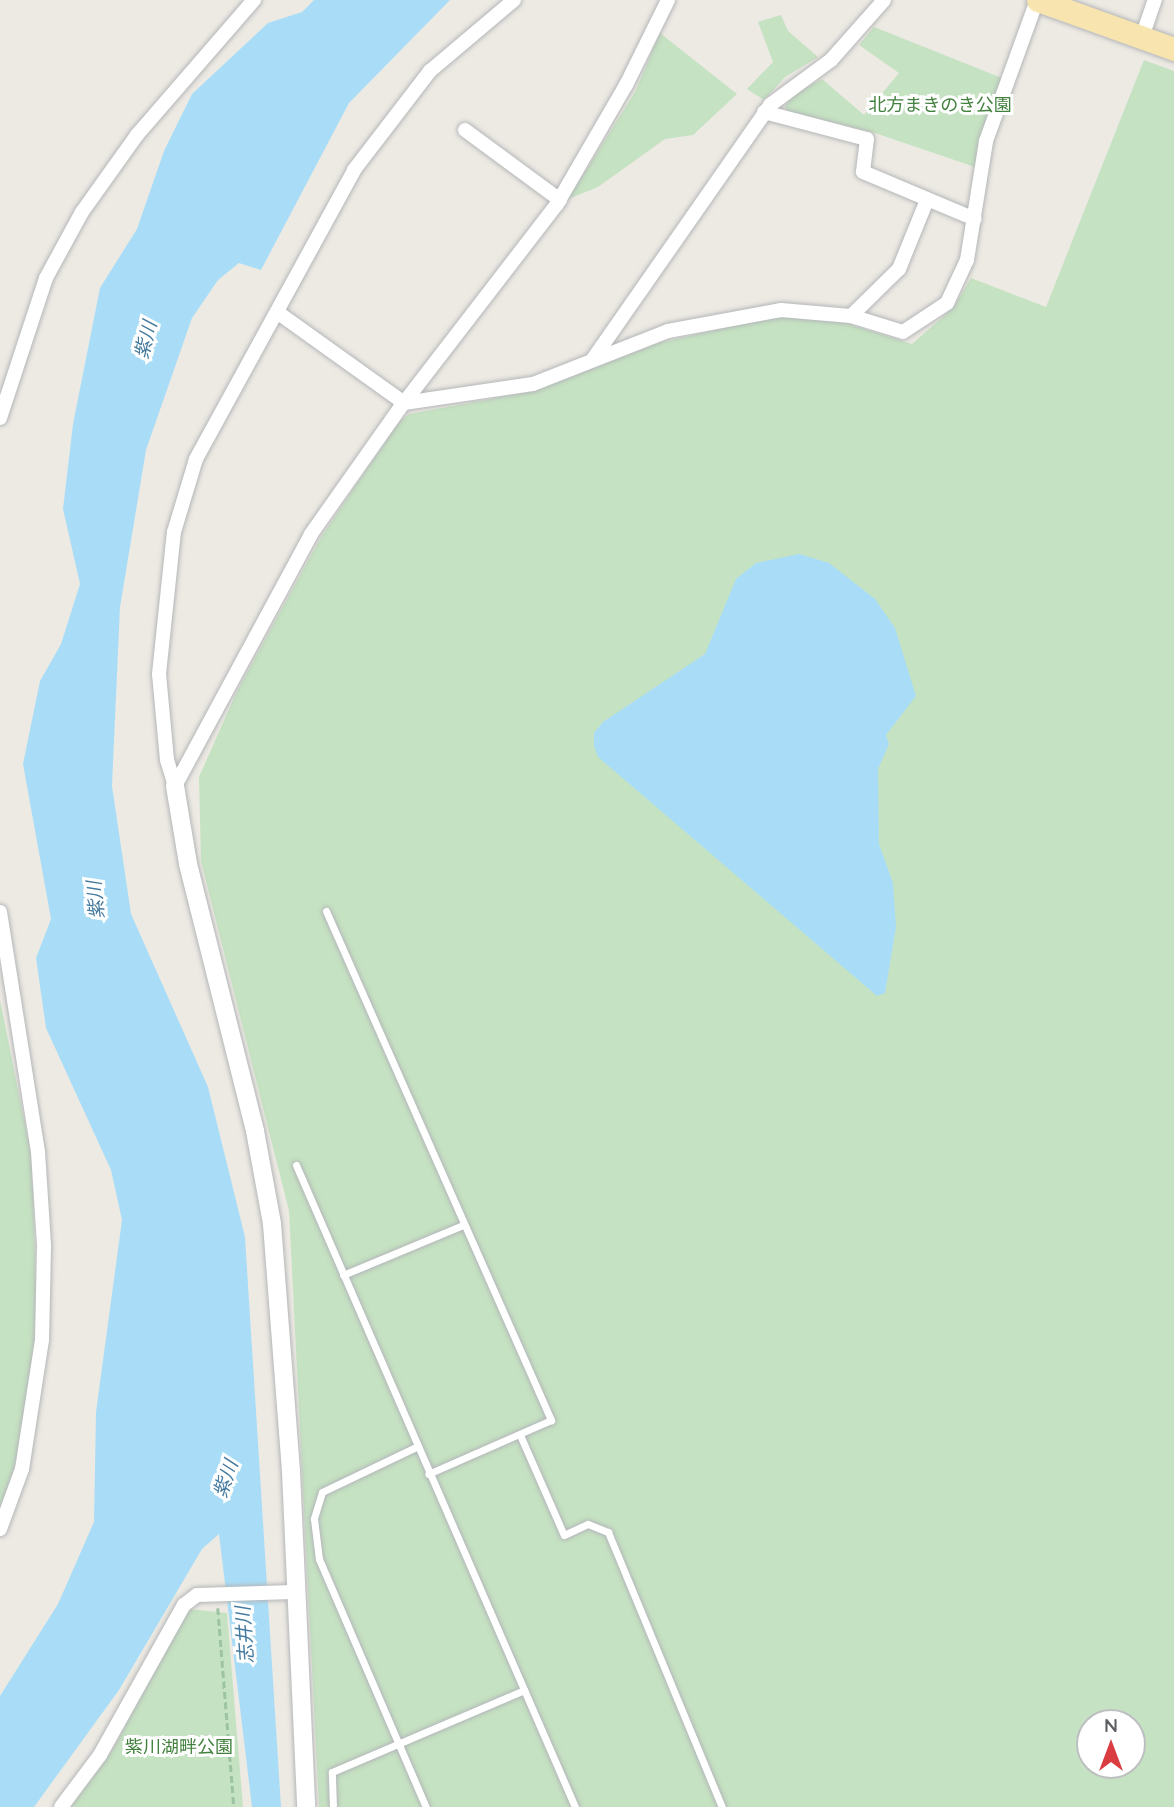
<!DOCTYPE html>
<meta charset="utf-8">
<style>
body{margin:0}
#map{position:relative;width:1174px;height:1807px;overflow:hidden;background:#edeae3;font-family:Quicksand,"Noto Sans JP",sans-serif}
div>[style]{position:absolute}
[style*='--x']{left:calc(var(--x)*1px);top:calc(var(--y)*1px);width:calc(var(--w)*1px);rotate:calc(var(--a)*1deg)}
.green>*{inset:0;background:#c5e2c2}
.water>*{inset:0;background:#a9ddf7}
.path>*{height:2.5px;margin-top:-1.25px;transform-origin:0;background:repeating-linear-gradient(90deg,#9cc3a3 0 7px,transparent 0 10.5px)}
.roads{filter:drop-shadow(0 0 2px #b4b6b9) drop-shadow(0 0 2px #b4b6b9)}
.service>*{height:7px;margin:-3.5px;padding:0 3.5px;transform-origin:3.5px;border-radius:3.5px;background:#fff}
.minor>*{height:14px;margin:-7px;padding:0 7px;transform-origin:7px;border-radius:7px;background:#fff}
.tertiary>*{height:18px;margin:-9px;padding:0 9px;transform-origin:9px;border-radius:9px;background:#fff}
.primary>*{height:23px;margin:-11.5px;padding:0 11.5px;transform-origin:11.5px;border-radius:11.5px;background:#f7e4ae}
span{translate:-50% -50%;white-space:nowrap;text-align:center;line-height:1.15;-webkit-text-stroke:6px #fff;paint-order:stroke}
.park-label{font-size:18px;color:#41813d}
.water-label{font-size:19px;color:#457a9f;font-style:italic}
.north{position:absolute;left:1076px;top:1709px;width:70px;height:70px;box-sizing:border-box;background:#fff;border:2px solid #bdbfc1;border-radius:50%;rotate:0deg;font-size:19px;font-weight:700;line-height:28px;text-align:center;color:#5b5f63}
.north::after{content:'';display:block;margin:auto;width:24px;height:32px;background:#d93d42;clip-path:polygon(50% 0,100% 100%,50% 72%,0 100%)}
</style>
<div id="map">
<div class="green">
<div style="clip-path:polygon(781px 15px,788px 31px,818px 57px,785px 77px,764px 100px,747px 89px,773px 62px,758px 22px)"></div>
<div style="clip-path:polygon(874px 27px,1002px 78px,975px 167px,875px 133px,787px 111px,785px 105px,799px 91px,822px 79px,864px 115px,899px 73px,859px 45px)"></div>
<div style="clip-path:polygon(660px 33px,737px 94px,693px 135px,665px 139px,598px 187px,568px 199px,635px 92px)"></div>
<div style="clip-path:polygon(evenodd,1144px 60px,1174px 71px,1174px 1807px,319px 1807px,289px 1211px,201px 861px,199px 777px,237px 691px,321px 537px,398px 423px,409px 414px,535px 391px,658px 343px,779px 316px,836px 320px,912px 344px,953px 308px,971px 278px,1046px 307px,1144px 60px,1090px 1723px,1132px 1723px,1132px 1765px,1090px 1765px,1090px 1723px)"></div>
<div style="clip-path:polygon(0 1000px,32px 1159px,36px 1290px,33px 1376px,14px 1470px,0 1510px)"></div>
<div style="clip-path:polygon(189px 1609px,227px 1613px,243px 1807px,71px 1807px,112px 1750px)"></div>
</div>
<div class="water">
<div style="clip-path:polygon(314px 0,450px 0,349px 103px,261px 270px,239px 263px,218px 280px,192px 318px,146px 450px,120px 607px,112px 786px,131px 914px,208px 1087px,245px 1237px,281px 1807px,252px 1807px,219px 1534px,202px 1549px,119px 1690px,34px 1807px,0 1807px,0 1696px,58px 1604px,94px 1522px,96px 1412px,122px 1220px,111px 1170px,46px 1028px,36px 958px,51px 919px,23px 764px,40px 681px,61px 644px,80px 584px,63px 509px,73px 424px,100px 288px,137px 229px,164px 151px,192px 94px,268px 23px,302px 12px)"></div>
<div style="clip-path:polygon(799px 554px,829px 563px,875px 599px,895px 628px,916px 696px,886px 735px,889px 744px,878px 769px,879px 844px,893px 883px,896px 927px,885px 993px,877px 996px,598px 757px,594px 746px,594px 733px,603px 722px,705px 654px,736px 579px,756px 563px)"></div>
</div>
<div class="path">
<div style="--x:218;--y:1608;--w:200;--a:85.4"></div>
</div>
<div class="roads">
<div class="service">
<div style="--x:326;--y:911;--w:557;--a:66.15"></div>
<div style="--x:551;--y:1420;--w:134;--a:156.3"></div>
<div style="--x:296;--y:1165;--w:700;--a:66.51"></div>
<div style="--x:343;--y:1275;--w:130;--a:-22.6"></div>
<div style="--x:520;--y:1435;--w:109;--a:66.3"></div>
<div style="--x:564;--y:1535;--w:26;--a:-25"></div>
<div style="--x:588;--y:1524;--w:22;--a:22"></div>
<div style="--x:608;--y:1532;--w:298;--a:67.5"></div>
<div style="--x:416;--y:1447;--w:104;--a:154.4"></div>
<div style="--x:322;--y:1492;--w:28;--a:107"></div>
<div style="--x:314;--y:1519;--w:40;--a:82.9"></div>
<div style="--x:319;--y:1559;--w:270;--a:66.7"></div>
<div style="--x:333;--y:1807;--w:35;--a:-92"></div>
<div style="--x:332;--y:1772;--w:209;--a:-23.1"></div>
</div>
<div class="minor">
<div style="--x:1142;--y:37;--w:39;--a:-71"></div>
<div style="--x:764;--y:112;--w:106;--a:14.7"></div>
<div style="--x:867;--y:139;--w:33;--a:97"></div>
<div style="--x:863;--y:172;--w:121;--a:22.8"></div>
<div style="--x:465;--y:130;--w:118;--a:36.4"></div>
<div style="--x:277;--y:312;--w:156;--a:35.6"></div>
<div style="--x:404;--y:403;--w:130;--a:-8.4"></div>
<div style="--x:533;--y:384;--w:145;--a:-21.4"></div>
<div style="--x:668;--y:331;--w:115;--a:-10.5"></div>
<div style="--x:781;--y:310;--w:70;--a:4.9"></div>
<div style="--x:851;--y:316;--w:54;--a:17.1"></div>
<div style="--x:903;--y:332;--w:53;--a:-33.4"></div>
<div style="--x:947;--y:303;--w:47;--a:-65.1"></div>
<div style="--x:967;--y:260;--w:121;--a:-80.9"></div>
<div style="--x:986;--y:141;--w:150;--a:-70.1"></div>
<div style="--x:851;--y:316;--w:67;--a:-44.4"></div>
<div style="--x:899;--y:269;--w:74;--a:-67.9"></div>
<div style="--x:593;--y:359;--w:310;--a:-55.1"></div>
<div style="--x:770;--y:105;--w:76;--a:-36.4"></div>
<div style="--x:831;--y:60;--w:80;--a:-48.5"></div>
<div style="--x:0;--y:418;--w:147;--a:-71.8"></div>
<div style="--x:46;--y:278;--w:75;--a:-61.4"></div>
<div style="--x:82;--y:212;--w:95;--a:-54.5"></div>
<div style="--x:137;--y:135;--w:179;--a:-49.1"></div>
<div style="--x:175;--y:786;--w:286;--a:-61.6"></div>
<div style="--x:311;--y:534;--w:154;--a:-54.8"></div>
<div style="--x:400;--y:408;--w:257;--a:-52.4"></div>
<div style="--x:557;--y:204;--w:138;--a:-59.9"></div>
<div style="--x:626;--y:85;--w:95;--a:-63.7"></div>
<div style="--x:175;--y:786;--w:27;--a:-107"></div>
<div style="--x:167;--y:760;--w:86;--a:-95.3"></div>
<div style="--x:159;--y:674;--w:143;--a:-84"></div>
<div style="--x:174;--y:532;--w:76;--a:-73.2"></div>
<div style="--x:196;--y:459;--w:329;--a:-61.3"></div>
<div style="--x:354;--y:170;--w:125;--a:-52.5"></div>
<div style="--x:430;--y:71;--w:110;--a:-40.2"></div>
<div style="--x:0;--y:912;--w:243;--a:81"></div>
<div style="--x:38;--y:1152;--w:94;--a:86.3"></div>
<div style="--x:44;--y:1246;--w:94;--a:91.2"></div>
<div style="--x:42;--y:1340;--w:131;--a:98.8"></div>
<div style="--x:22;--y:1469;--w:64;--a:110.1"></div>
<div style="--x:61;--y:1807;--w:65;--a:-53.1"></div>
<div style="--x:100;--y:1755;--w:172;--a:-60.8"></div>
<div style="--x:184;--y:1605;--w:16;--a:-38"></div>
<div style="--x:197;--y:1595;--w:97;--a:-1.8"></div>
</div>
<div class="tertiary">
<div style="--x:175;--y:786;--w:79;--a:80.5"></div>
<div style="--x:188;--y:864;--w:275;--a:75.9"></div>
<div style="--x:255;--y:1131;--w:95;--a:79.6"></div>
<div style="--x:272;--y:1224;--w:249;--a:85.6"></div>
<div style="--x:291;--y:1472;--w:335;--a:87.4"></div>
</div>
<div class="primary">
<div style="--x:1038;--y:0;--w:145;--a:19.8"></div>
</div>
</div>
<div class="park-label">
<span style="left:940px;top:105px">北方まきのき公園</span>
<span style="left:179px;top:1747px">紫川湖畔公園</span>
</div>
<div class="water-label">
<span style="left:146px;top:340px;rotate:-76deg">紫川</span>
<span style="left:96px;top:900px;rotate:-95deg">紫川</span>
<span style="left:226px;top:1479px;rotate:-71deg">紫川</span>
<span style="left:245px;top:1635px;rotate:-94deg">志井川</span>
</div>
<div class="north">N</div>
</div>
